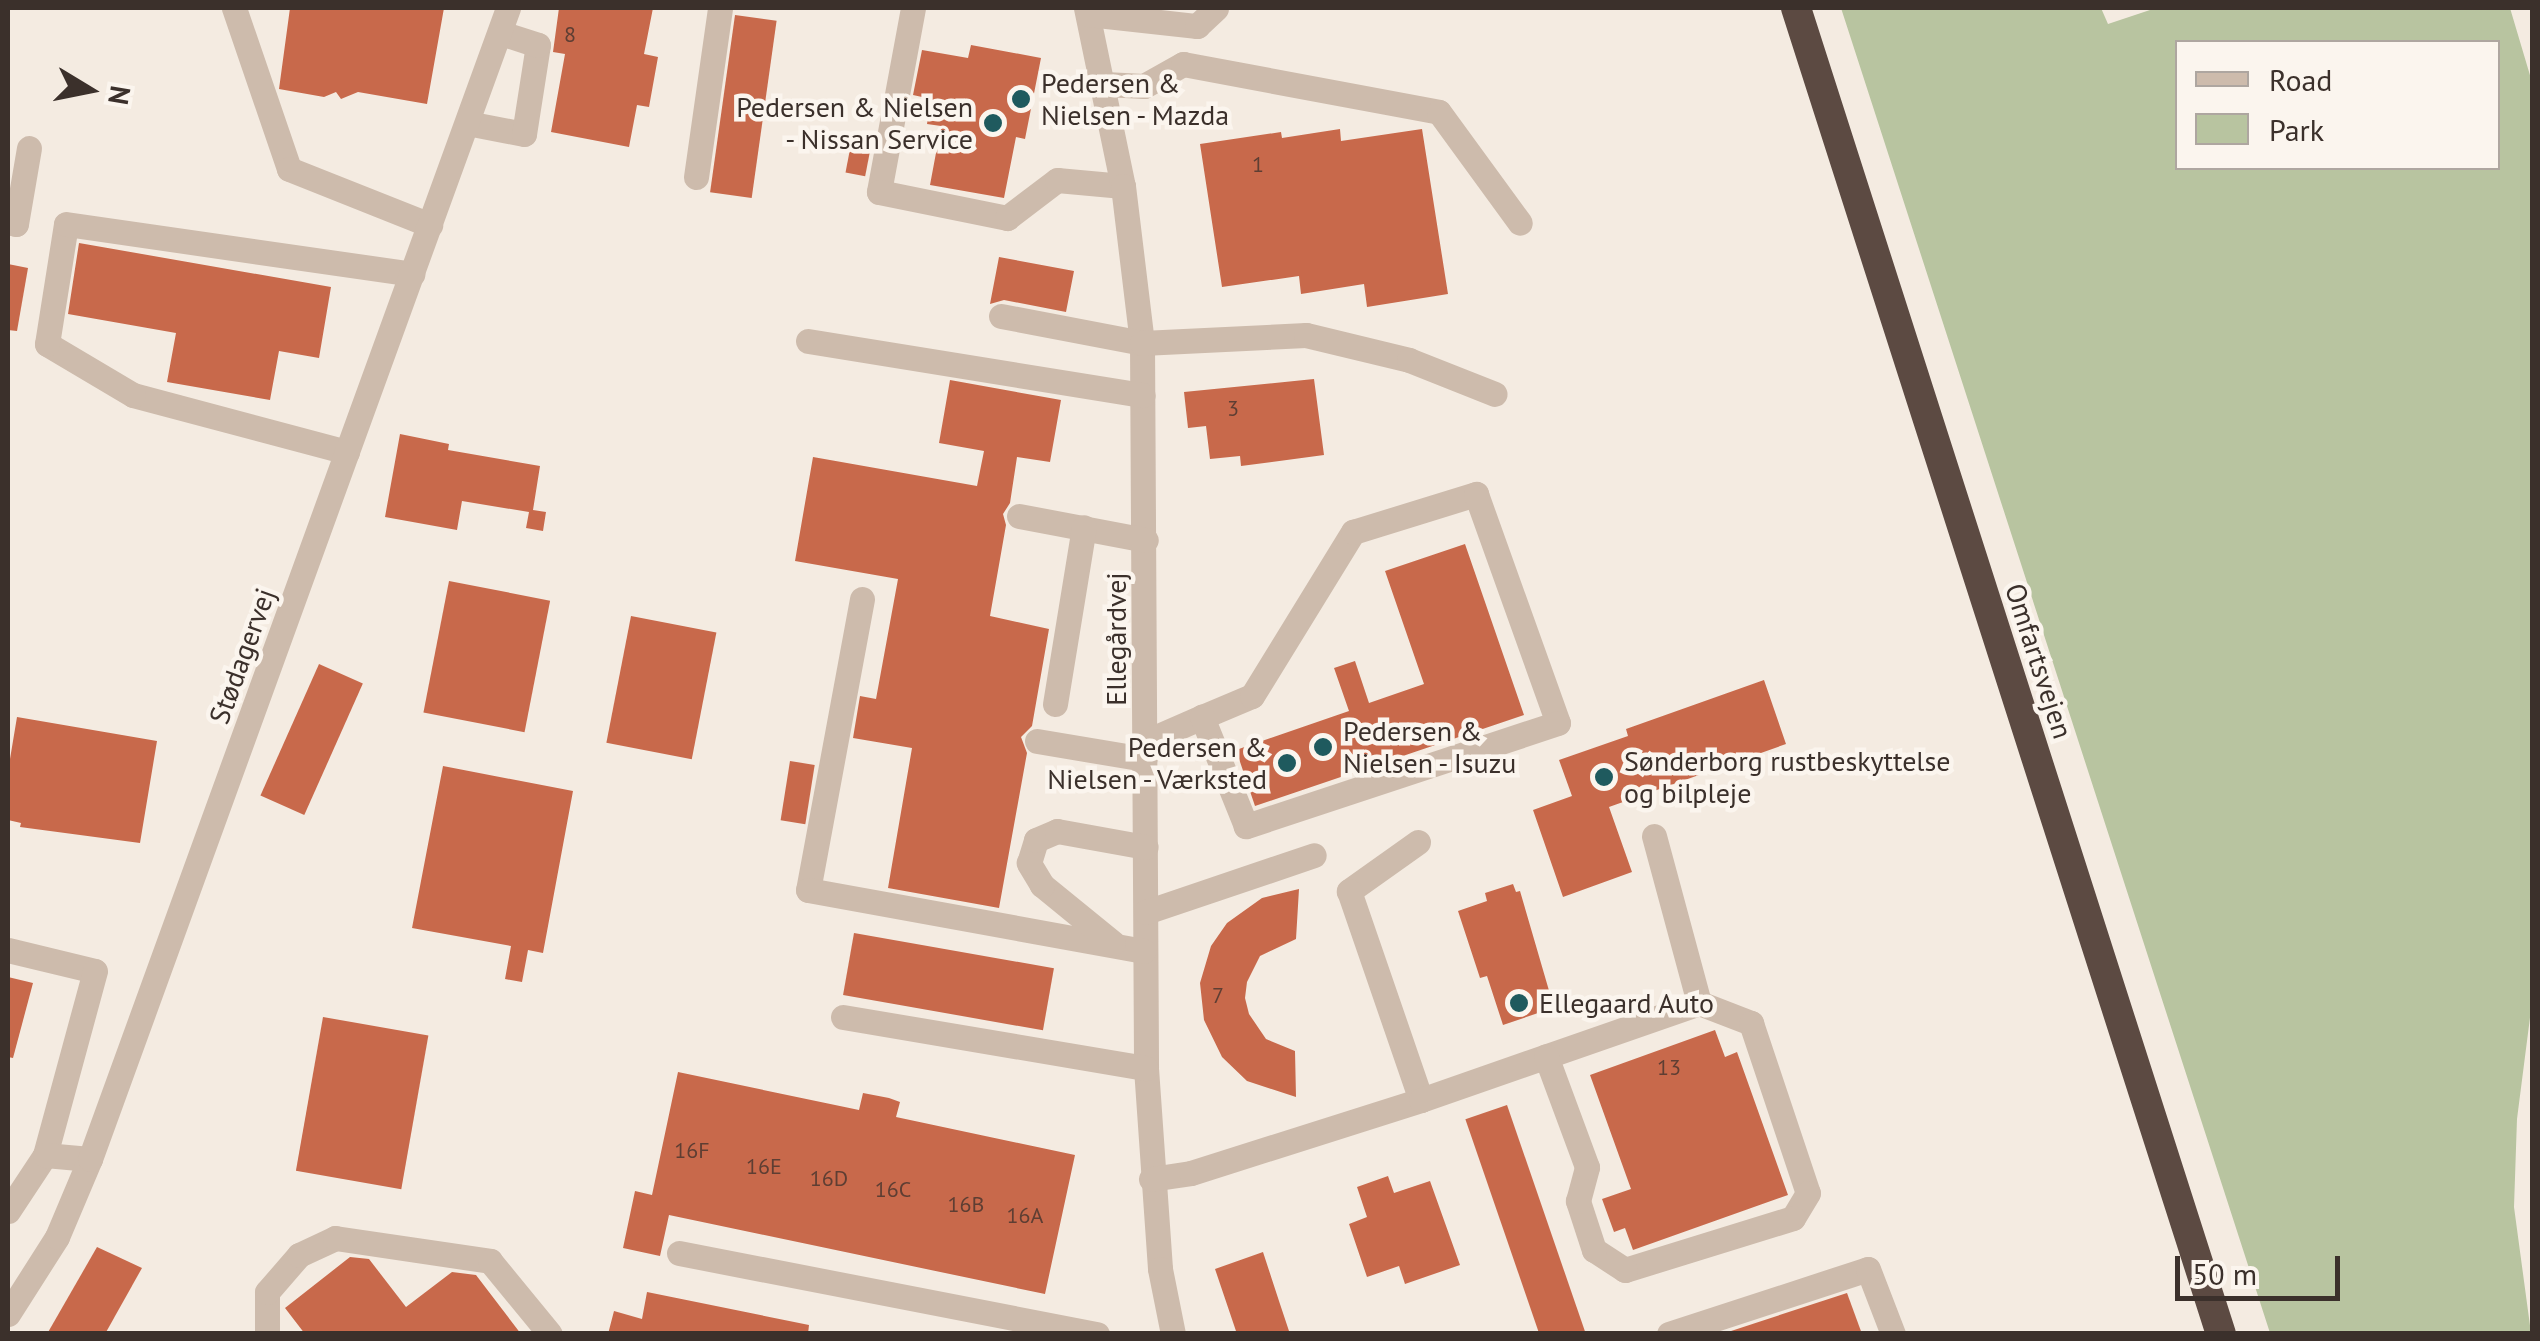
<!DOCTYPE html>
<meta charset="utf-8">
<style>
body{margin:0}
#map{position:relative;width:2540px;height:1341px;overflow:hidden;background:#f4ebe1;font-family:"PT Sans",sans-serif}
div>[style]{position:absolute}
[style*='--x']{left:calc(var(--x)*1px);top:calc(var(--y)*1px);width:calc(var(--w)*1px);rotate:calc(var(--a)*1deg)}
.green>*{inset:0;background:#b8c4a0}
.building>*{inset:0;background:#c8694b;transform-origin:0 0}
.minor>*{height:25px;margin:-12.5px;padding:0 12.5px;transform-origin:12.5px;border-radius:12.5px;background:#cdbbac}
.highway>*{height:30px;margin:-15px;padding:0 15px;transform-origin:15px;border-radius:15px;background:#5c4a42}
.dots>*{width:28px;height:28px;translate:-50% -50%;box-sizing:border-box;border:5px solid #fbf5ee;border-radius:50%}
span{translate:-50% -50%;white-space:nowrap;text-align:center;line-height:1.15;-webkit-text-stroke:9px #fbf5ee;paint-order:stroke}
.number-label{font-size:22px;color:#5e3e33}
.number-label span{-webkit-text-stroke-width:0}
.poi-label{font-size:28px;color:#3b302b}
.left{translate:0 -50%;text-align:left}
.right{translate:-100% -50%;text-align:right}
.street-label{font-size:28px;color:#3b302b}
.frame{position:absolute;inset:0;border:10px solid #3b302b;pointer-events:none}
.legend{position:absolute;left:2175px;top:40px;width:325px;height:130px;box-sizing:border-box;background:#fbf5ee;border:2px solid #aea6a0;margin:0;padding:12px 18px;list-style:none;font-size:30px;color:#3b302b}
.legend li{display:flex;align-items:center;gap:20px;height:50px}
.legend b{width:50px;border:2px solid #aea6a0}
.north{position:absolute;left:40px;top:40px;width:100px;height:100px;-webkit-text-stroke:8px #fbf5ee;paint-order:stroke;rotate:100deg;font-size:28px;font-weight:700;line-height:40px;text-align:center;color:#3b302b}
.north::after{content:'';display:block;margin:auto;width:35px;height:45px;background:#3b302b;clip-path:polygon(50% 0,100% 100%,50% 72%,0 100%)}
.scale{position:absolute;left:2175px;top:1256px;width:165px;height:45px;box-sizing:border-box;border:5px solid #3b302b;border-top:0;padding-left:12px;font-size:30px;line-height:35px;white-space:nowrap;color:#3b302b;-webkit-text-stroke:8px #fbf5ee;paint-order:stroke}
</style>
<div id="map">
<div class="green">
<div style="clip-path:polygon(evenodd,1841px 8px,2101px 8px,2108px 24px,2156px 8px,2510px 8px,2532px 82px,2532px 1002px,2517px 1119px,2514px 1207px,2531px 1333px,2270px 1333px,1841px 8px,2178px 42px,2498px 42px,2498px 168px,2178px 168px,2178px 42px)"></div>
</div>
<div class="building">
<div style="clip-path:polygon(290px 8px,444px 8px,427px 104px,358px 92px,341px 99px,336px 92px,324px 97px,279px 89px)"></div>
<div style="clip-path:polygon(559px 8px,653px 8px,644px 54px,658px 57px,649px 107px,637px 105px,629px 147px,551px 132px,565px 54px,553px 52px)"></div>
<div style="left:735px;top:15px;width:42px;height:179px;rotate:8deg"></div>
<div style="clip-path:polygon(971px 45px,1041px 58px,1025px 139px,1016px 137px,1004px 198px,930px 185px,941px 126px,927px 124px,931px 99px,913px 95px,922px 50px,968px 58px)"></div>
<div style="clip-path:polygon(1340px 129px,1341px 141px,1422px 129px,1448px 294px,1367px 307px,1364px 284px,1301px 294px,1299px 276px,1222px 287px,1200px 144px,1281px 132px,1282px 138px)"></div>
<div style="left:852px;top:139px;width:20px;height:34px;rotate:11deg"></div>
<div style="clip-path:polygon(79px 243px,331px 287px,319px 358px,279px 351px,270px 400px,167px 382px,176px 333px,68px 314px)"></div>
<div style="clip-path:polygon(999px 257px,1074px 271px,1066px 312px,1004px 300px,990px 304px)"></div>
<div style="clip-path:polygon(8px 264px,28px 268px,17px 331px,8px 330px)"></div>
<div style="clip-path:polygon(1314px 379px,1324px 455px,1241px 466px,1240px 456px,1210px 459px,1206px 426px,1188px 428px,1184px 392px)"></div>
<div style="clip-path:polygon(950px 380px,1061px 400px,1050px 462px,1017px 457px,1010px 503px,1003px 514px,1006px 525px,990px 616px,1049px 629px,1032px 726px,1021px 737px,1027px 753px,999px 908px,888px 888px,912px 748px,853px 738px,860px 696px,876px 699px,898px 579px,795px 561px,813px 457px,977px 486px,984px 451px,939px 443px)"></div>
<div style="clip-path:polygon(400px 434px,449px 444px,448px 450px,540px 466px,533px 510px,546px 512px,543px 531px,526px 528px,529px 512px,462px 501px,457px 530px,385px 517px)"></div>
<div style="clip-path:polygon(1465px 544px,1524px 715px,1255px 806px,1236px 750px,1349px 711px,1334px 668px,1355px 661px,1369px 703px,1424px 684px,1385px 571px)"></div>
<div style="left:449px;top:581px;width:103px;height:134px;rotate:11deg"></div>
<div style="left:631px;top:616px;width:87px;height:129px;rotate:11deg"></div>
<div style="left:319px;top:664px;width:48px;height:144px;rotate:24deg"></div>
<div style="clip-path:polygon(1764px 680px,1786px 744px,1609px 807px,1632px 872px,1563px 897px,1533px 810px,1572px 796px,1559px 760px,1628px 736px,1626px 729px)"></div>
<div style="clip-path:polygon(17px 717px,157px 741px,140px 843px,20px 827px,21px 823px,8px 820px,8px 771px)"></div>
<div style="left:790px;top:761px;width:25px;height:60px;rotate:9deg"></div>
<div style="clip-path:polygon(443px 766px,573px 791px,543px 953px,528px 950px,522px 982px,505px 979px,511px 946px,412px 928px)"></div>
<div style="clip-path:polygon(1513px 884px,1516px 892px,1520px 891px,1550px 994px,1542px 997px,1547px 1010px,1503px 1025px,1487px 976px,1480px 978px,1458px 911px,1487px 901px,1485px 893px)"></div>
<div style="clip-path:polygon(1299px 889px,1296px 939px,1260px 956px,1247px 982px,1245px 998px,1249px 1014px,1266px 1039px,1295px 1051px,1296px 1097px,1247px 1081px,1222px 1057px,1204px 1020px,1200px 983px,1211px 946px,1227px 923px,1262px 898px)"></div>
<div style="left:854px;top:933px;width:203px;height:63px;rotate:10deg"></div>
<div style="clip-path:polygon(8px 977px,33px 983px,13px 1058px,8px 1057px)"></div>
<div style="left:323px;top:1017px;width:107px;height:156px;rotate:10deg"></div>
<div style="clip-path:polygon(1715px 1030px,1725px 1057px,1737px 1052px,1788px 1195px,1633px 1250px,1625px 1228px,1614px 1232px,1602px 1199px,1631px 1189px,1590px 1075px)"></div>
<div style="clip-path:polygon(678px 1072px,859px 1110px,863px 1093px,889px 1098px,900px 1102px,896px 1117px,1075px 1155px,1045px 1294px,669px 1215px,660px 1256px,623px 1248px,635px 1191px,652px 1195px)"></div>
<div style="left:1507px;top:1105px;width:242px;height:44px;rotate:71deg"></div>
<div style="clip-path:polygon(1388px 1176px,1394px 1193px,1430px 1181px,1460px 1265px,1405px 1284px,1399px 1266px,1367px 1277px,1349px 1224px,1367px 1217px,1357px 1187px)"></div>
<div style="clip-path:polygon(97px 1247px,142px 1268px,105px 1334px,47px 1334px)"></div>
<div style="clip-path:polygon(1263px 1252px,1279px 1301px,1290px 1334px,1237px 1334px,1215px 1269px)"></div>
<div style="clip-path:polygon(350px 1257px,369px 1259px,406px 1307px,452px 1272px,476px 1275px,521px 1334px,305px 1334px,285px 1308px)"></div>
<div style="clip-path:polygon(647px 1292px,809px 1325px,808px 1334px,608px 1334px,614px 1311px,642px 1319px)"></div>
<div style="clip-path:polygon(1847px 1293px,1862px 1334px,1728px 1334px,1728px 1332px)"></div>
</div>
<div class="minor">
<div style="--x:234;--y:8;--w:170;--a:71.1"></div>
<div style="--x:289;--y:169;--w:152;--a:21.7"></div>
<div style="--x:913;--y:8;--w:187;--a:100.5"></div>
<div style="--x:879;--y:192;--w:131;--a:11.5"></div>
<div style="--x:1007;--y:218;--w:63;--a:-37.2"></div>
<div style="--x:1057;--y:180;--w:66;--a:5.2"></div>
<div style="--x:1086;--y:8;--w:182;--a:78.3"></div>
<div style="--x:1123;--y:186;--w:158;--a:83.1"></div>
<div style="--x:1142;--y:343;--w:725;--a:89.68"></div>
<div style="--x:1146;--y:1068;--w:201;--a:86"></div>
<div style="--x:1160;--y:1269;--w:66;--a:78.7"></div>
<div style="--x:1088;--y:14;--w:110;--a:6.3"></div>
<div style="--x:1197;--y:26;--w:26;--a:-43"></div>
<div style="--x:1104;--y:84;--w:40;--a:2.9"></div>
<div style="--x:1144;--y:86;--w:45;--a:-29.4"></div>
<div style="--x:1183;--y:64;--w:260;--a:10.6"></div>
<div style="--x:1439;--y:112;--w:137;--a:53.9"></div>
<div style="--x:467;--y:123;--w:58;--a:10.9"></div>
<div style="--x:524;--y:134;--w:90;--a:-81.1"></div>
<div style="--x:538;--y:45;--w:40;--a:-162"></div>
<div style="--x:696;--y:177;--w:171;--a:-81.9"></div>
<div style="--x:8;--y:222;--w:8;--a:14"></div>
<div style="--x:16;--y:224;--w:77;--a:-80.3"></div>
<div style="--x:1001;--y:316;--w:144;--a:10.8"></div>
<div style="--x:1142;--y:343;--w:164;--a:-2.8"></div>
<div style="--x:1306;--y:335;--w:106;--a:13.6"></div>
<div style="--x:1409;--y:360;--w:92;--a:21.6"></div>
<div style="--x:808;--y:341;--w:339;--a:9.2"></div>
<div style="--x:347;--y:452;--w:221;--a:-165.1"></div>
<div style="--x:133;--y:395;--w:100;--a:-149.3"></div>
<div style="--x:47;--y:344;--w:121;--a:-81"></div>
<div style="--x:66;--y:224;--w:350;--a:8.2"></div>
<div style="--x:1019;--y:516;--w:129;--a:10.7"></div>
<div style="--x:862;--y:599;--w:296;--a:100.5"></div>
<div style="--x:808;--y:890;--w:341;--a:10.3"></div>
<div style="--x:1055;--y:704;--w:179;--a:-80.7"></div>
<div style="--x:1037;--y:741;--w:109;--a:9.5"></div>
<div style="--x:1147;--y:741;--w:60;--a:-23.6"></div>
<div style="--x:1202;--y:717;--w:54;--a:-22.8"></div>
<div style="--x:1252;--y:696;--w:193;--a:-58.4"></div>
<div style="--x:1353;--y:532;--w:129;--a:-17.2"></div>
<div style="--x:1476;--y:494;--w:243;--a:70.3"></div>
<div style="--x:1558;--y:723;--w:329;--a:161.7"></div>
<div style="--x:1246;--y:826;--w:118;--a:-112"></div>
<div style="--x:1654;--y:836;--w:173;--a:74.9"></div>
<div style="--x:1418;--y:842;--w:85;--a:144.6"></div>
<div style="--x:1349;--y:891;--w:221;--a:71"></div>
<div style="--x:1146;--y:912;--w:177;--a:-18.7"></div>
<div style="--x:1113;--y:943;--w:92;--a:-140.8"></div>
<div style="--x:1042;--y:885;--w:26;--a:-121"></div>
<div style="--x:1029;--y:863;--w:24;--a:-73"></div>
<div style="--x:1036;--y:840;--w:23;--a:-23"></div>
<div style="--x:1057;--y:831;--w:90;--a:10.2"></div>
<div style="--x:8;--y:950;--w:89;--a:13.6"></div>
<div style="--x:95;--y:971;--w:191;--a:105.2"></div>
<div style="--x:843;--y:1017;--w:307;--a:9.6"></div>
<div style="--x:1151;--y:1179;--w:40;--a:-8.5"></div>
<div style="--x:1191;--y:1173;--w:241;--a:-17.6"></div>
<div style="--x:1421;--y:1100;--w:294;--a:-19.2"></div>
<div style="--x:1699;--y:1003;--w:56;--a:21"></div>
<div style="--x:1751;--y:1023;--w:179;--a:71.5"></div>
<div style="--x:1808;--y:1193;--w:29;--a:121"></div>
<div style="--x:1793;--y:1218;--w:176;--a:162.8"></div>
<div style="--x:1625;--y:1270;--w:37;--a:-147"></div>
<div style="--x:1594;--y:1250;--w:52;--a:-108.1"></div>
<div style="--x:1578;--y:1201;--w:35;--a:-75"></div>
<div style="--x:1587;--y:1167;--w:118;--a:-110.3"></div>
<div style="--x:8;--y:1211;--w:67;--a:-56.5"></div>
<div style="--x:45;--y:1155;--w:45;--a:5.1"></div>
<div style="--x:679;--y:1253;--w:426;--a:11"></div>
<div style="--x:8;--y:1314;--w:91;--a:-57.5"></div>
<div style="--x:57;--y:1237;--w:85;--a:-67.1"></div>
<div style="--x:90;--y:1159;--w:1225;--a:-70.04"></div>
<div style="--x:267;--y:1334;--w:42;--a:-90"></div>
<div style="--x:267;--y:1292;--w:49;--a:-49.1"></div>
<div style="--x:299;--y:1255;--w:40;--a:-25"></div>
<div style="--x:335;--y:1238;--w:157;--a:8.4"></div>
<div style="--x:490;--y:1261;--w:94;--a:50.6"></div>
<div style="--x:1669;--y:1334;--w:209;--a:-18.1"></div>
<div style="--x:1868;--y:1269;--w:70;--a:69"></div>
</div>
<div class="highway">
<div style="--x:1796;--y:8;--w:1392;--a:72.23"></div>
</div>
<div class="dots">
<div style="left:1021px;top:99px;background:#1f5a5e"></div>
<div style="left:993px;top:123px;background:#1f5a5e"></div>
<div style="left:1323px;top:747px;background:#1f5a5e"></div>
<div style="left:1287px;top:763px;background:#1f5a5e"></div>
<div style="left:1604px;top:777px;background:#1f5a5e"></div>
<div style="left:1519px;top:1003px;background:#1f5a5e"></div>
</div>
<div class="number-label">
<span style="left:570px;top:35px">8</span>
<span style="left:1258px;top:165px">1</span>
<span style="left:1233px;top:409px">3</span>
<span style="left:1218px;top:996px">7</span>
<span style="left:1669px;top:1068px">13</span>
<span style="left:692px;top:1151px">16F</span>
<span style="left:764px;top:1167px">16E</span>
<span style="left:829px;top:1179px">16D</span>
<span style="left:893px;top:1190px">16C</span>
<span style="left:966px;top:1205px">16B</span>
<span style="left:1025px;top:1216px">16A</span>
</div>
<div class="poi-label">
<span class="left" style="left:1041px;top:99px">Pedersen &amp;<br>Nielsen - Mazda</span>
<span class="right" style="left:973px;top:123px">Pedersen &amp; Nielsen<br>- Nissan Service</span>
<span class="left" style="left:1343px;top:747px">Pedersen &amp;<br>Nielsen - Isuzu</span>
<span class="right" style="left:1267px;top:763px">Pedersen &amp;<br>Nielsen - Værksted</span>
<span class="left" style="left:1624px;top:777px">Sønderborg rustbeskyttelse<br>og bilpleje</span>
<span class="left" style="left:1539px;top:1003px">Ellegaard Auto</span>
</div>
<div class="street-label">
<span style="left:1116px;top:639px;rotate:-90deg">Ellegårdvej</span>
<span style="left:242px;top:656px;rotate:-70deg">Stødagervej</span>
<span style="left:2039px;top:661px;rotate:72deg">Omfartsvejen</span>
</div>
<div class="frame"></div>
<ul class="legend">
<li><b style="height:12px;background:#cdbbac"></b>Road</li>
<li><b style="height:28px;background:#b8c4a0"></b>Park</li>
</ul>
<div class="north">N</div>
<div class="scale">50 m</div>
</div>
